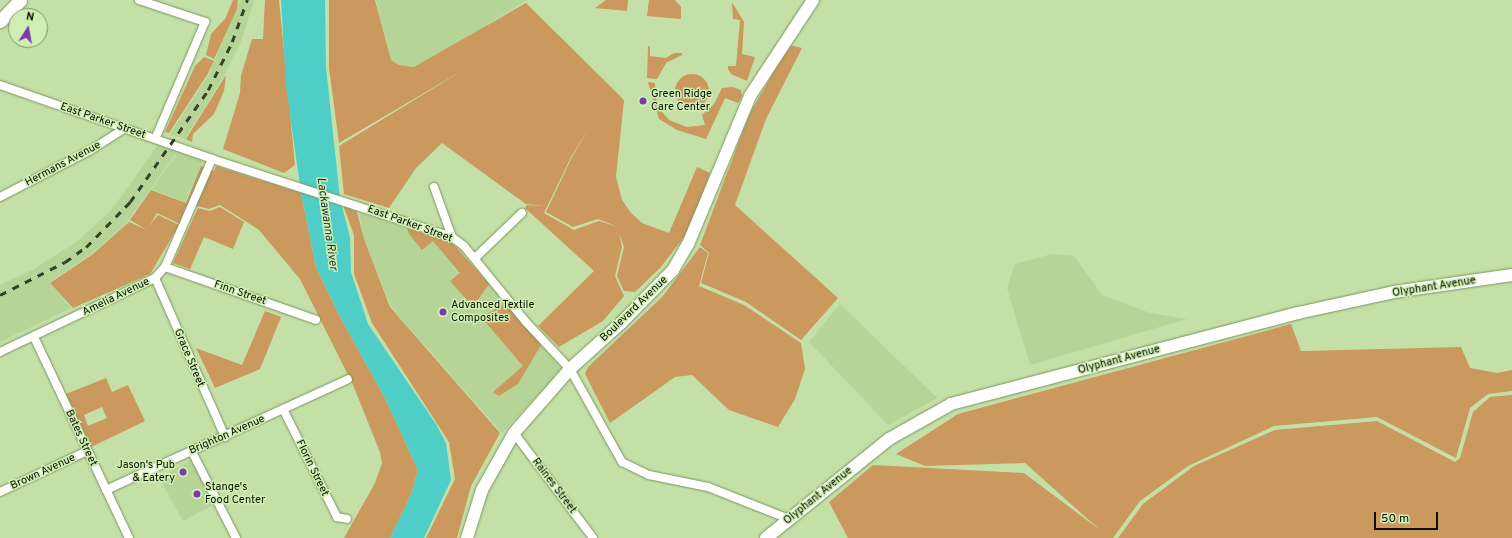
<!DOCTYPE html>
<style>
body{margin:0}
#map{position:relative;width:1512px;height:538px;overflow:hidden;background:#c4e0a6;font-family:Overpass,sans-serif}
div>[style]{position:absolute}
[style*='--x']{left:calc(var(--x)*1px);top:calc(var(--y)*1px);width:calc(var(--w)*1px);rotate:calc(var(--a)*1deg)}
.built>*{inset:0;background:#b5d495;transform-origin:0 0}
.green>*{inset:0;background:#cb985d}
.round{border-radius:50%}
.water>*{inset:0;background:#4ecec6}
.roads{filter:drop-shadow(0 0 1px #7b955e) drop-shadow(0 0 1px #7b955e)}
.street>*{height:8px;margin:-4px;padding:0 4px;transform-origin:4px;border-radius:4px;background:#fff}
.secondary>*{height:12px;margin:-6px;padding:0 6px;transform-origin:6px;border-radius:6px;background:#fff}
.primary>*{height:13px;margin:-6.5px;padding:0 6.5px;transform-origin:6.5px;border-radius:6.5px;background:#fff}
.rail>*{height:2.5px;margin-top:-1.25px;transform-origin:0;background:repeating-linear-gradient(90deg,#354227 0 7px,transparent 0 14px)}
.dots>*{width:11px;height:11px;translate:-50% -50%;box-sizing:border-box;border:2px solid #d0edb3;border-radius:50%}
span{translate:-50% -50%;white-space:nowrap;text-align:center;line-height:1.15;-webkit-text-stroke:3px #d0edb3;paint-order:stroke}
.poi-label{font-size:11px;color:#091201}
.left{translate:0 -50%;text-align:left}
.right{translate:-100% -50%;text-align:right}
.street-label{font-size:11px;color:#091201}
.water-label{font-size:12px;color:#193533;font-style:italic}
.north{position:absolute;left:8px;top:8px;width:40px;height:40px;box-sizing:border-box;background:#d0edb3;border:1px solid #80956c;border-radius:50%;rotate:11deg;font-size:11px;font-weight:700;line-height:16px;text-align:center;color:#091201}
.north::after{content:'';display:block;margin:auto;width:14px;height:18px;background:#7e38ab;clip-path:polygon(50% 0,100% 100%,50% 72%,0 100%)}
.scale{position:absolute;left:1374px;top:512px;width:64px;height:18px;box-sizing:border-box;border:2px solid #091201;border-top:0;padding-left:5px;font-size:12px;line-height:14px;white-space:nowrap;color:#091201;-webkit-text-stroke:3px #d0edb3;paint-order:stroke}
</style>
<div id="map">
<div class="built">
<div style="clip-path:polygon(240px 0,254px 0,242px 39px,225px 74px,185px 139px,170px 134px,208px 76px)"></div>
<div style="clip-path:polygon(376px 0,527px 0,430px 60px,414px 67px,399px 65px,391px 60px)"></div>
<div style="clip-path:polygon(158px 145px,177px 152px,126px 223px,93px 253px,49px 282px,71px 308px,0 342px,0 285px,34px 269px,78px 241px,112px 209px)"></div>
<div style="clip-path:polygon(178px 152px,203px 161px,185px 202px,152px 189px)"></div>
<div style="clip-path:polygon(359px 213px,451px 242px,458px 247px,562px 369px,502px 433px,391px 307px,364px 239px)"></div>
<div style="clip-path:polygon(1052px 254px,1074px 256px,1102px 295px,1150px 313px,1187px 319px,1030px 365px,1007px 288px,1015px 264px)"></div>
<div style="clip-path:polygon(840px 304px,937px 398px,888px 425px,809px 342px)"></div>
<div style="left:191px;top:460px;width:50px;height:36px;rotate:62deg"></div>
</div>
<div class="green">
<div style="clip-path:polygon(233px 0,238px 0,237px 9px,214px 59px,206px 55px,211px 34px,225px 19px)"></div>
<div style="clip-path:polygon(265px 0,279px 0,295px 165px,284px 173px,223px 149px,240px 93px,241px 76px,252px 39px,263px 39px)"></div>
<div style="clip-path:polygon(evenodd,329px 0,375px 0,391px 60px,399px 65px,414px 67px,526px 3px,624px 100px,616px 177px,622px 200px,631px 213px,642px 223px,669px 233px,697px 167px,710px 173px,688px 232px,660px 268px,635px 292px,624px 291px,617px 276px,624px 247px,619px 233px,622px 247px,615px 276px,624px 296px,603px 321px,559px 347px,538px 326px,594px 271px,525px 208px,527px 205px,546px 206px,526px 204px,442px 143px,416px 168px,389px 208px,344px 194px,339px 146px,465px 69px,339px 143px,329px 68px,329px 0,590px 127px,572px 157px,546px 212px,573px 227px,598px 219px,618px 227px,599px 221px,574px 230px,544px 213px,571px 157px,590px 127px)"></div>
<div style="clip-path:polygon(606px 0,628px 0,627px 11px,595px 8px)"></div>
<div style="clip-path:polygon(649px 0,675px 0,681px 7px,681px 19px,647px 16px)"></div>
<div style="clip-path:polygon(732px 2px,744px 22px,742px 54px,755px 57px,747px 81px,731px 74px,728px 69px,728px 66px,736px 66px,740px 20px,733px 19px)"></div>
<div style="clip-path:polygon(789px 45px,802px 48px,766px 119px,735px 205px,838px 298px,801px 340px,746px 302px,701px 283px,709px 253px,700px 245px,749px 115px)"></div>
<div style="clip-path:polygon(648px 46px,650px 46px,650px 56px,666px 58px,674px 53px,682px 53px,682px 55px,666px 63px,657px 79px,647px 78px)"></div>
<div style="clip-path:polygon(204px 57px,214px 61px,207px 75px,169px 133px,165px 132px,195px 66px)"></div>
<div class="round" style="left:675px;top:74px;width:34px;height:34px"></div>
<div style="clip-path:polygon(226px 75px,224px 91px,214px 114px,193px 134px,192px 142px,186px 139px)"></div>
<div style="clip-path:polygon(648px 82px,655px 83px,656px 99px,663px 113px,669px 120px,687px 127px,705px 125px,702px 115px,714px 104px,722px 88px,733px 87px,741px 90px,742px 96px,738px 103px,725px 98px,706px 139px,677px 130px,659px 119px)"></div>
<div style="clip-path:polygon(201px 166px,214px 171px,216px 166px,301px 193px,316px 267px,340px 317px,384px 396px,418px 470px,411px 495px,390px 538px,344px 538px,375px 483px,382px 463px,380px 452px,353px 385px,300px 279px,259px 230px,220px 205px,209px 209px,189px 204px,180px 224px,157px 213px,149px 226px,158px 215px,179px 225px,150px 274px,73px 308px,50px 283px,93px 254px,129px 222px,147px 230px,130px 220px,151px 190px,186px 203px)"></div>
<div style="clip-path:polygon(343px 205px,357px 212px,364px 239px,390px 307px,500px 433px,471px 486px,457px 538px,426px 538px,455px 479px,449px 442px,372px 323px,354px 274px,354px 235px)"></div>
<div style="clip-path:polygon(220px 207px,244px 222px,233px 249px,204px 237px,190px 269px,173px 263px,198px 208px,210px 211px)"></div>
<div style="clip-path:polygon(407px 228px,451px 242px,489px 284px,473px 307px,450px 281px,460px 273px,433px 241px,422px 250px,409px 234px)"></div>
<div style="clip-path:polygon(700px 247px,708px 253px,699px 286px,744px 305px,801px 343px,805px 369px,795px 399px,778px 427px,729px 410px,692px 375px,675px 377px,610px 423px,585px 374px,588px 367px,663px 296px)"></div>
<div style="clip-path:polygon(506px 303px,541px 345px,518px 384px,499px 396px,493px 392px,523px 366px,481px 317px)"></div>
<div style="clip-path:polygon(265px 311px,281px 317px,260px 369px,215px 388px,196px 348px,242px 365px)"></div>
<div style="clip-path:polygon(1291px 324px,1301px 351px,1304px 351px,1461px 347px,1470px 368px,1497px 373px,1512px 370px,1512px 391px,1488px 394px,1470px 408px,1456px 458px,1377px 417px,1274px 426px,1188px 466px,1140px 501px,1113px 538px,848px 538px,829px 502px,873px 465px,1024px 473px,1100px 530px,1025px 463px,925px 466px,896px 454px,958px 414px)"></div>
<div style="clip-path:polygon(evenodd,106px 378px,112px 392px,128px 385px,145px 421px,91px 447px,66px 394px,106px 378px,102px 407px,107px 418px,88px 426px,84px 415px,102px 407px)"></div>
<div style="clip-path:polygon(1512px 395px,1512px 538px,1118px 538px,1143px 504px,1194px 466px,1275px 430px,1377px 421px,1455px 462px,1460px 458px,1473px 412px,1490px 397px)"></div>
</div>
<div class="water">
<div style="clip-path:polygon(281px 0,325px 0,326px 67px,340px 199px,350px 238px,351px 272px,368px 324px,436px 424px,446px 443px,451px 480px,424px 538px,390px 538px,411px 495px,418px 470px,384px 396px,340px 317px,316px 267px,301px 193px,286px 86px)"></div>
</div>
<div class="roads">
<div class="street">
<div style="--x:139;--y:0;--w:70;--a:18.4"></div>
<div style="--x:205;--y:22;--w:127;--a:113.1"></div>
<div style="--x:0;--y:85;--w:225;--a:19.2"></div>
<div style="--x:212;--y:159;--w:252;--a:18"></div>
<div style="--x:452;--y:237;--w:15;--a:37"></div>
<div style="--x:464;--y:246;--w:98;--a:50.8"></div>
<div style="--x:526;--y:322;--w:64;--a:46.9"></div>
<div style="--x:570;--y:369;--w:107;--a:60.8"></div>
<div style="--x:622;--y:462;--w:30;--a:26"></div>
<div style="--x:649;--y:475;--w:60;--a:11.5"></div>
<div style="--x:708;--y:487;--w:87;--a:21.6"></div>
<div style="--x:434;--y:187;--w:53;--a:70.2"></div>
<div style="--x:0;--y:197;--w:102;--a:-27.3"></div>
<div style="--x:91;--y:150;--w:40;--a:-32.9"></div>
<div style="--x:475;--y:258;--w:65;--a:-43.8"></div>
<div style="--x:165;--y:267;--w:160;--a:19.3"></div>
<div style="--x:155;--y:278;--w:174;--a:66.2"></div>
<div style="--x:34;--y:337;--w:222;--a:64.7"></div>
<div style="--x:0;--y:352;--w:172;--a:-25.5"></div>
<div style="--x:155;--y:278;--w:15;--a:-48"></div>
<div style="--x:165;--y:267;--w:118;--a:-66.5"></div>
<div style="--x:283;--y:409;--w:121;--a:63.4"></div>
<div style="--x:337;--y:517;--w:10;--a:11"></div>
<div style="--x:514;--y:433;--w:131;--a:53"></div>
<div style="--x:191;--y:450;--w:99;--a:62.9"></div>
<div style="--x:106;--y:490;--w:266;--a:-24.6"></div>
<div style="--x:0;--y:492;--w:96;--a:-25.2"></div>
</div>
<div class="secondary">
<div style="--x:467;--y:538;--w:50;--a:-72.6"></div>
<div style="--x:482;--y:490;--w:65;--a:-60.7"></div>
<div style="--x:514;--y:433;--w:85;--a:-48.8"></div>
<div style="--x:570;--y:369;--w:69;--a:-42"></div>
<div style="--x:621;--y:323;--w:74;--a:-45.5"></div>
<div style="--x:673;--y:270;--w:32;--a:-60"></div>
<div style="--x:689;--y:242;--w:158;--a:-67.3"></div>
<div style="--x:750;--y:96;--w:115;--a:-56.7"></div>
<div style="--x:766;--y:538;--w:158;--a:-38.8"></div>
<div style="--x:889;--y:439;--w:71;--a:-29.4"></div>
<div style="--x:951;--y:404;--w:359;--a:-14.7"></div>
<div style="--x:1298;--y:313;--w:98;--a:-12.3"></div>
<div style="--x:1394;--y:292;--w:119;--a:-8.2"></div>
</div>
<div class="primary">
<div style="--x:0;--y:21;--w:29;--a:-46"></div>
</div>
</div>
<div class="rail">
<div style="--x:0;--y:295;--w:73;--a:-26.9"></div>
<div style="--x:65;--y:262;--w:26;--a:-36"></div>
<div style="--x:86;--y:247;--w:63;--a:-45.6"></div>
<div style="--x:130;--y:202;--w:136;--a:-55.1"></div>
<div style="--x:208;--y:90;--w:54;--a:-63.4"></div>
<div style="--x:232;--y:42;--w:45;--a:-70.3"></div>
</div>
<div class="dots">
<div style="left:643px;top:101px;background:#7e38ab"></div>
<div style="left:443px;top:312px;background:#7e38ab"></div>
<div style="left:183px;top:472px;background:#7e38ab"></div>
<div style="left:197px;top:494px;background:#7e38ab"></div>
</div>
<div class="poi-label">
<span class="left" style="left:651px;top:101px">Green Ridge<br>Care Center</span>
<span class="left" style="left:451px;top:312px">Advanced Textile<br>Composites</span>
<span class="right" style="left:175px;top:472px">Jason's Pub<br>&amp; Eatery</span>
<span class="left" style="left:205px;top:494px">Stange's<br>Food Center</span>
</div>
<div class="street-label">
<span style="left:103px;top:121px;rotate:19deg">East Parker Street</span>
<span style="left:63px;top:164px;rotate:-28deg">Hermans Avenue</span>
<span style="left:410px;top:224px;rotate:20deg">East Parker Street</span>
<span style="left:1434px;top:287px;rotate:-9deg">Olyphant Avenue</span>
<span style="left:240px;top:293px;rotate:19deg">Finn Street</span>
<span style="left:116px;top:297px;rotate:-26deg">Amelia Avenue</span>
<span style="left:634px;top:309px;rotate:-44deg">Boulevard Avenue</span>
<span style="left:189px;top:358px;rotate:67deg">Grace Street</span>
<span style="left:1119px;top:360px;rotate:-15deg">Olyphant Avenue</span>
<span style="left:227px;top:435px;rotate:-24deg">Brighton Avenue</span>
<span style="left:81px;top:438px;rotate:65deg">Bates Street</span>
<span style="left:312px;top:468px;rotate:64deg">Florin Street</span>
<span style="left:43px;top:472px;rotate:-25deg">Brown Avenue</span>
<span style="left:554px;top:486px;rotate:53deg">Raines Street</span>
<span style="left:818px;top:496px;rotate:-39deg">Olyphant Avenue</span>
</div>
<div class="water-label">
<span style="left:326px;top:224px;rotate:82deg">Lackawanna River</span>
</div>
<div class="north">N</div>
<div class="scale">50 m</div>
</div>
